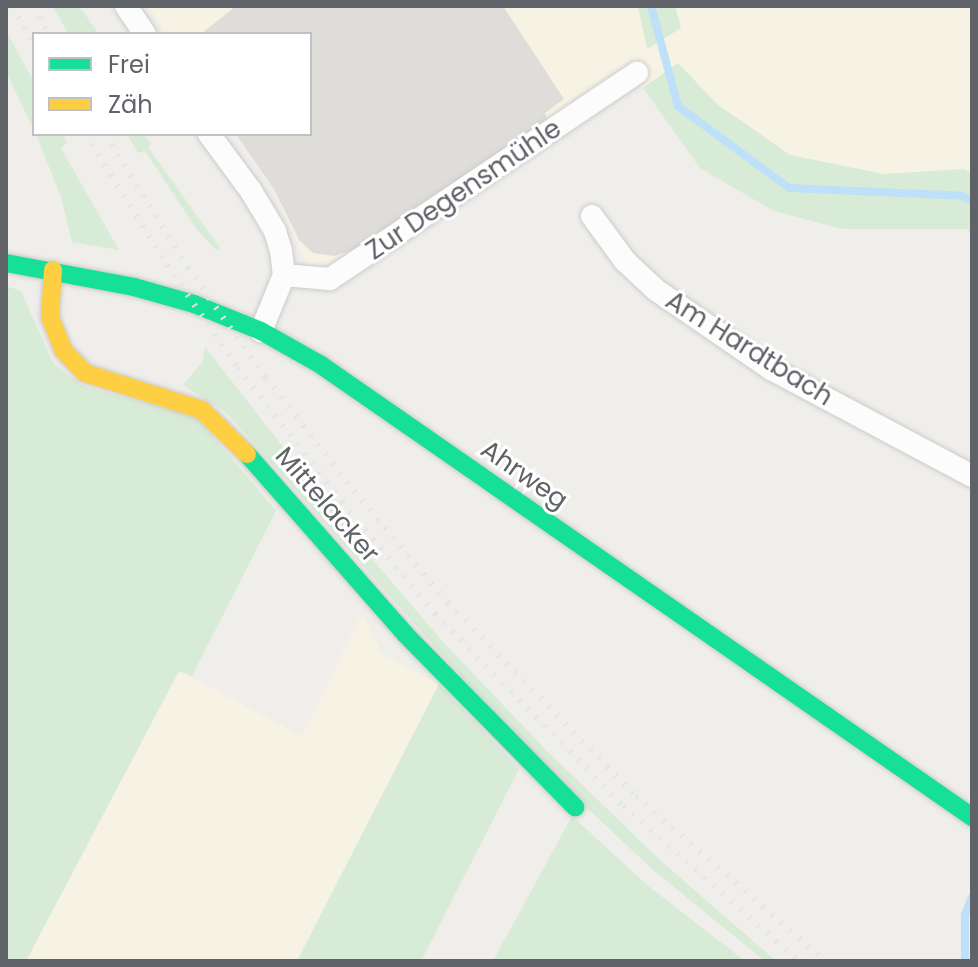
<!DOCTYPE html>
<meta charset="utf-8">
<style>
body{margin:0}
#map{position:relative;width:978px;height:967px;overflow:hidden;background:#efeeea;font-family:Poppins,sans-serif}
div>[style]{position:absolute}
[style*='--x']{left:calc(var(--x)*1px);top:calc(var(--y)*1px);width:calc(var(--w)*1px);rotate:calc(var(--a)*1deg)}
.commercial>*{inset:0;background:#f7f3e4}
.industrial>*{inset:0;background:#dfddda}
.green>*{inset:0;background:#d8ebd6}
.stream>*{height:8px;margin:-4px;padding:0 4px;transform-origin:4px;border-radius:4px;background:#bfe0f9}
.roads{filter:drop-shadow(0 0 2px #cbcccc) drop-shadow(0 0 2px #cbcccc)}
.street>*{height:22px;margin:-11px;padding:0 11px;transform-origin:11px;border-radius:11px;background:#fdfcfc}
.fast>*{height:18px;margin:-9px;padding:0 9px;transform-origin:9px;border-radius:9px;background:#16e098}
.slow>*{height:18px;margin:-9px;padding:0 9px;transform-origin:9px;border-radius:9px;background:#ffcf43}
.rail>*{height:6px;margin-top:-3px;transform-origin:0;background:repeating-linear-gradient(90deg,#e4e4e4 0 2px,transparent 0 12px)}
span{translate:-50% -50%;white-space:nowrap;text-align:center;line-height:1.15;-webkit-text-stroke:6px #fff;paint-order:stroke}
.street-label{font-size:26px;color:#5f6368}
.frame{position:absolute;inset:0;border:8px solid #5f6368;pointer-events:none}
.legend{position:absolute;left:32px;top:32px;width:280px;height:104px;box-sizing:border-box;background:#fff;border:2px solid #bfc1c3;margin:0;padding:10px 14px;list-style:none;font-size:24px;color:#5f6368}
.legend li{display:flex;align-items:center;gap:16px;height:40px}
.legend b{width:40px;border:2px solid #bfc1c3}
</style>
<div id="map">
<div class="commercial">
<div style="clip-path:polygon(148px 6px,638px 6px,647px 48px,681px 28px,675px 6px,972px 6px,972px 173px,964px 169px,884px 174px,790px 155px,717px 104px,677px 63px,643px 88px,633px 77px,313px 277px,275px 191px,236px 134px,310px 134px,310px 34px,167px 34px)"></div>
<div style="clip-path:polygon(362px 614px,383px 655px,439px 684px,297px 961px,26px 961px,179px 671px,302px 736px)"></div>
</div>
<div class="industrial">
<div style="clip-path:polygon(236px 6px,503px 6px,564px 99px,545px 113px,547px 120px,358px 248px,334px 256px,313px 253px,299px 240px,275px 191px,236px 134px,310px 134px,310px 34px,201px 34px)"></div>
</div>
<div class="green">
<div style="clip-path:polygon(53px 6px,79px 6px,99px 34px,68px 34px)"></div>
<div style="clip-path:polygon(638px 6px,675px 6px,681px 28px,647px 49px)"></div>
<div style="clip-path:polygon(6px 31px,34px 82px,34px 130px,6px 72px)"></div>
<div style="clip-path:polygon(678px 63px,717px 104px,790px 155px,884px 174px,964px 169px,972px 173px,972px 233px,966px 229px,842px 229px,774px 211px,700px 168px,643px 88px)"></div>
<div style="clip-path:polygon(36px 134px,63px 134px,67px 143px,61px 148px,119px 250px,72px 242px,61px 197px)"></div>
<div style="clip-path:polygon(127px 134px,143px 134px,151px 144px,148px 147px,220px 248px,216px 250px,198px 231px,145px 151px,138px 153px)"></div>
<div style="clip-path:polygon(6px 286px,21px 291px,53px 363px,83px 386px,197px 417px,276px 511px,192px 676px,179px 671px,26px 961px,6px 961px)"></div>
<div style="clip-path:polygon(205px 347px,356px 540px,442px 641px,547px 751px,661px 861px,776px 961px,765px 961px,653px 870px,534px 758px,227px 413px,183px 385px,203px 361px)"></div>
<div style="clip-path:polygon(439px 684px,519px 769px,421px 961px,297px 961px)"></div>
<div style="clip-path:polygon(572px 816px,647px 885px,745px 961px,493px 961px)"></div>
</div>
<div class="stream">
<div style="--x:651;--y:6;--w:104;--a:74.9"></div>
<div style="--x:678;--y:106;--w:138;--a:36.5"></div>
<div style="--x:789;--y:188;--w:173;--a:2.6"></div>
<div style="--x:962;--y:196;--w:11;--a:27"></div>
<div style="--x:965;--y:961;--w:46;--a:-90"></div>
<div style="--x:965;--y:915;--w:19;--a:-69"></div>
</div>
<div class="roads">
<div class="street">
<div style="--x:126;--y:6;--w:34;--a:56"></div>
<div style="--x:209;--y:134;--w:71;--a:53.6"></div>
<div style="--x:251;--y:191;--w:47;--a:59"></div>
<div style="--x:275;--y:231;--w:21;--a:73"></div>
<div style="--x:281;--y:251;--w:24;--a:83"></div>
<div style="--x:284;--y:275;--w:61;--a:112.3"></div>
<div style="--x:592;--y:216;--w:56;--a:53.7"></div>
<div style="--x:625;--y:261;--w:42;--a:43.1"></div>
<div style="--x:656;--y:290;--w:140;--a:34.5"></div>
<div style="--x:771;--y:369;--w:228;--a:28"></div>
<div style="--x:284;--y:275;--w:46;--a:5"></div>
<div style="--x:330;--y:279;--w:370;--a:-33.9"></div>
</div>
<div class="fast">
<div style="--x:6;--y:263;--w:130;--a:10.6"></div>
<div style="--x:134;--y:287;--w:62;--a:15.8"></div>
<div style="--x:194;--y:304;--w:72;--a:21.9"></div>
<div style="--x:261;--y:331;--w:69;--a:29.5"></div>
<div style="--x:321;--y:365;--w:793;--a:34.77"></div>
<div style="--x:247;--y:454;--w:240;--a:48.7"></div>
<div style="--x:405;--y:634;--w:243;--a:45.5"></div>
</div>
<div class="slow">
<div style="--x:53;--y:270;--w:47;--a:93.7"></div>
<div style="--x:50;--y:317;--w:35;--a:68"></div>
<div style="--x:63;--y:350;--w:32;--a:46"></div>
<div style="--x:85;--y:373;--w:123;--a:17.5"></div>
<div style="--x:202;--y:410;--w:63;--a:44.4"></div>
</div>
</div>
<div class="rail">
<div style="--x:13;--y:6;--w:45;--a:62.3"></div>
<div style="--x:33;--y:6;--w:32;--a:62"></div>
<div style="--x:85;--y:134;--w:155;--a:58"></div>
<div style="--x:167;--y:265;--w:125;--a:55.4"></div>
<div style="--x:238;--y:368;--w:170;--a:52.2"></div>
<div style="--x:342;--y:502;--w:146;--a:50.3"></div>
<div style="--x:435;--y:614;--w:269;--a:45.6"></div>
<div style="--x:623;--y:806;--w:234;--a:41.5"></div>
<div style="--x:105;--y:134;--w:158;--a:58.2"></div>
<div style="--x:188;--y:268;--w:135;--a:54.7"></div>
<div style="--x:266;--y:378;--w:143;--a:52.1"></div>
<div style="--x:354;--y:491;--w:146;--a:50"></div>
<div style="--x:448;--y:603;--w:269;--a:45.8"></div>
<div style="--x:636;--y:796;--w:251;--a:41.1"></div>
</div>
<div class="street-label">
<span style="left:464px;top:190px;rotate:-34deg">Zur Degensmühle</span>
<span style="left:749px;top:349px;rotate:32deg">Am Hardtbach</span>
<span style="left:524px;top:475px;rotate:35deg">Ahrweg</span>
<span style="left:327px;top:505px;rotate:49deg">Mittelacker</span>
</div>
<div class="frame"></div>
<ul class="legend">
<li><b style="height:10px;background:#16e098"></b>Frei</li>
<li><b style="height:10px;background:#ffcf43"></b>Zäh</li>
</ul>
</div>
